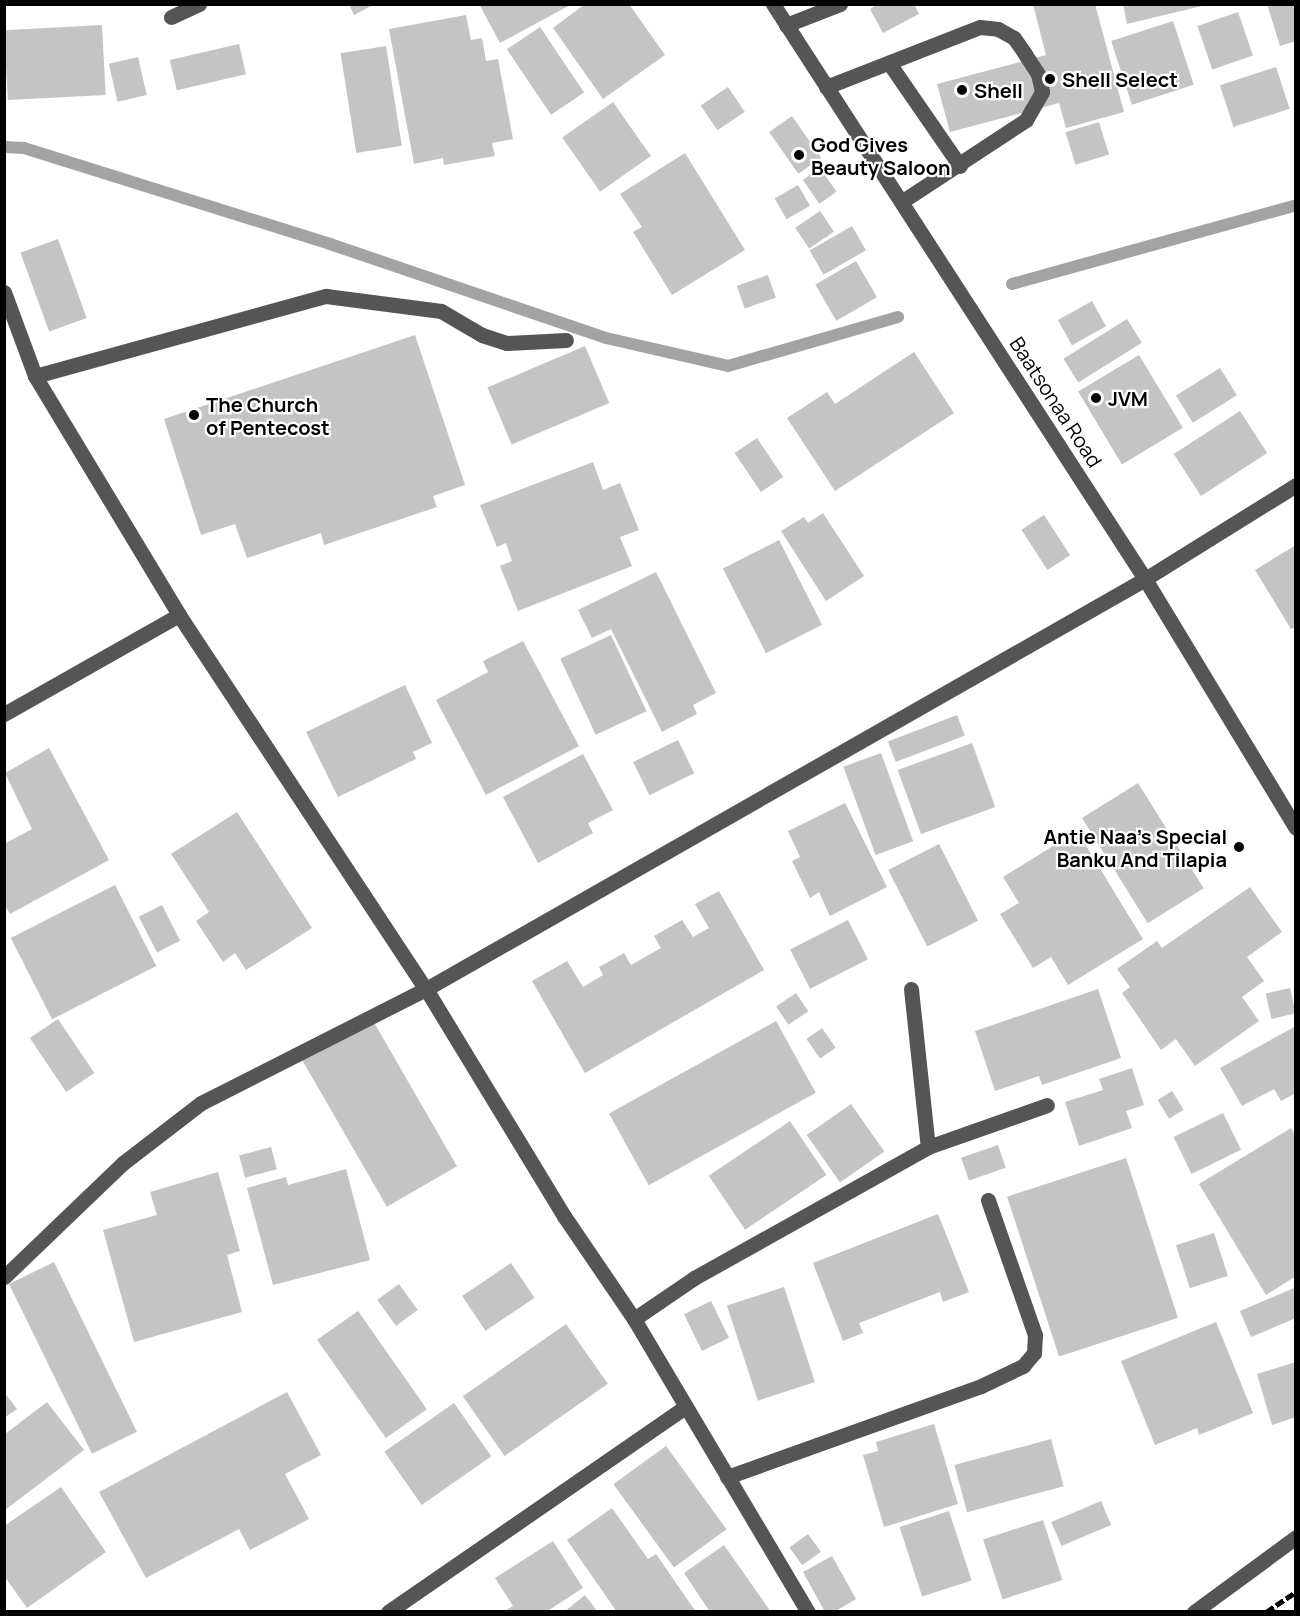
<!DOCTYPE html>
<meta charset="utf-8">
<style>
body{margin:0}
#map{position:relative;width:1300px;height:1616px;overflow:hidden;background:#fff;font-family:Manrope,sans-serif}
div>[style]{position:absolute}
[style*='--x']{left:calc(var(--x)*1px);top:calc(var(--y)*1px);width:calc(var(--w)*1px);rotate:calc(var(--a)*1deg)}
.stream>*{height:12px;margin:-6px;padding:0 6px;transform-origin:6px;border-radius:6px;background:#a3a3a3}
.building>*{inset:0;background:#c4c4c4;transform-origin:0 0}
.minor>*{height:15px;margin:-7.5px;padding:0 7.5px;transform-origin:7.5px;border-radius:7.5px;background:#555}
.rail>*{height:4.5px;margin-top:-2.25px;transform-origin:0;background:repeating-linear-gradient(90deg,#000 0 9px,transparent 0 12px)}
.dots>*{width:16px;height:16px;translate:-50% -50%;box-sizing:border-box;border:3px solid #fff;border-radius:50%}
span{translate:-50% -50%;white-space:nowrap;text-align:center;line-height:1.15;-webkit-text-stroke:4.5px #fff;paint-order:stroke}
.poi-label{font-size:20px;color:#000;font-weight:700}
.left{translate:0 -50%;text-align:left}
.right{translate:-100% -50%;text-align:right}
.street-label{font-size:20px;color:#000}
.frame{position:absolute;inset:0;border:6px solid #000;pointer-events:none}
</style>
<div id="map">
<div class="stream">
<div style="--x:4;--y:147;--w:20;--a:3"></div>
<div style="--x:24;--y:148;--w:321;--a:17.4"></div>
<div style="--x:330;--y:244;--w:292;--a:18.8"></div>
<div style="--x:606;--y:338;--w:125;--a:12.9"></div>
<div style="--x:728;--y:366;--w:177;--a:-16.1"></div>
<div style="--x:1012;--y:284;--w:295;--a:-15.5"></div>
</div>
<div class="building">
<div style="clip-path:polygon(349px 4px,375px 4px,354px 15px)"></div>
<div style="clip-path:polygon(479px 4px,572px 4px,500px 43px)"></div>
<div style="clip-path:polygon(585px 4px,629px 4px,665px 55px,603px 99px,553px 28px)"></div>
<div style="clip-path:polygon(878px 4px,914px 4px,919px 14px,883px 33px,870px 9px)"></div>
<div style="clip-path:polygon(1033px 4px,1095px 4px,1124px 112px,1066px 128px,1059px 103px,950px 132px,937px 84px,1046px 55px)"></div>
<div style="clip-path:polygon(1123px 4px,1205px 4px,1206px 5px,1127px 24px)"></div>
<div style="clip-path:polygon(1267px 4px,1296px 4px,1296px 41px,1280px 46px)"></div>
<div style="left:1238px;top:12px;width:46px;height:43px;rotate:71deg"></div>
<div style="clip-path:polygon(466px 15px,471px 40px,482px 38px,486px 61px,498px 59px,513px 139px,492px 143px,495px 156px,444px 165px,443px 158px,414px 164px,389px 29px)"></div>
<div style="left:1173px;top:21px;width:67px;height:65px;rotate:72deg"></div>
<div style="left:102px;top:25px;width:70px;height:98px;rotate:87deg"></div>
<div style="left:540px;top:27px;width:79px;height:40px;rotate:56deg"></div>
<div style="left:239px;top:44px;width:31px;height:71px;rotate:77deg"></div>
<div style="left:386px;top:46px;width:101px;height:46px;rotate:81deg"></div>
<div style="left:138px;top:57px;width:39px;height:30px;rotate:77deg"></div>
<div style="left:1276px;top:67px;width:44px;height:59px;rotate:72deg"></div>
<div style="left:728px;top:87px;width:30px;height:33px;rotate:56deg"></div>
<div style="left:613px;top:102px;width:66px;height:62px;rotate:55deg"></div>
<div style="left:792px;top:116px;width:51px;height:28px;rotate:55deg"></div>
<div style="left:1099px;top:122px;width:34px;height:35px;rotate:73deg"></div>
<div style="clip-path:polygon(685px 153px,745px 250px,672px 295px,633px 232px,642px 227px,620px 194px)"></div>
<div style="left:820px;top:168px;width:29px;height:21px;rotate:55deg"></div>
<div style="left:798px;top:185px;width:24px;height:27px;rotate:60deg"></div>
<div style="left:820px;top:211px;width:25px;height:30px;rotate:56deg"></div>
<div style="left:852px;top:226px;width:28px;height:49px;rotate:60deg"></div>
<div style="left:58px;top:239px;width:84px;height:40px;rotate:70deg"></div>
<div style="left:856px;top:261px;width:42px;height:47px;rotate:60deg"></div>
<div style="left:768px;top:275px;width:24px;height:33px;rotate:71deg"></div>
<div style="left:1092px;top:301px;width:29px;height:39px;rotate:61deg"></div>
<div style="left:1127px;top:319px;width:28px;height:75px;rotate:58deg"></div>
<div style="clip-path:polygon(415px 335px,465px 485px,433px 496px,437px 507px,324px 545px,321px 533px,247px 558px,235px 524px,201px 535px,164px 419px)"></div>
<div style="left:585px;top:346px;width:62px;height:106px;rotate:67deg"></div>
<div style="clip-path:polygon(914px 352px,954px 413px,835px 491px,787px 418px,827px 392px,835px 404px)"></div>
<div style="left:1139px;top:355px;width:85px;height:71px;rotate:59deg"></div>
<div style="left:1220px;top:368px;width:32px;height:52px;rotate:58deg"></div>
<div style="left:1240px;top:411px;width:50px;height:79px;rotate:57deg"></div>
<div style="left:757px;top:438px;width:47px;height:27px;rotate:56deg"></div>
<div style="clip-path:polygon(593px 462px,603px 490px,620px 483px,639px 530px,620px 537px,632px 566px,518px 611px,500px 566px,512px 561px,506px 543px,497px 547px,480px 505px)"></div>
<div style="clip-path:polygon(823px 513px,864px 576px,826px 601px,781px 531px,804px 517px,808px 523px)"></div>
<div style="left:1044px;top:515px;width:48px;height:27px;rotate:57deg"></div>
<div style="left:779px;top:540px;width:95px;height:63px;rotate:63deg"></div>
<div style="clip-path:polygon(1296px 545px,1296px 627px,1291px 629px,1255px 570px)"></div>
<div style="clip-path:polygon(656px 572px,716px 693px,693px 705px,697px 714px,662px 732px,611px 629px,592px 638px,578px 610px)"></div>
<div style="left:611px;top:635px;width:84px;height:56px;rotate:65deg"></div>
<div style="clip-path:polygon(523px 641px,579px 746px,486px 795px,436px 700px,488px 672px,483px 661px)"></div>
<div style="clip-path:polygon(405px 685px,432px 743px,413px 752px,416px 759px,338px 797px,306px 732px)"></div>
<div style="left:957px;top:715px;width:22px;height:74px;rotate:69deg"></div>
<div style="left:678px;top:740px;width:37px;height:50px;rotate:64deg"></div>
<div style="left:972px;top:743px;width:68px;height:79px;rotate:70deg"></div>
<div style="clip-path:polygon(49px 748px,109px 860px,10px 914px,4px 904px,4px 844px,32px 829px,5px 773px)"></div>
<div style="left:881px;top:753px;width:94px;height:40px;rotate:70deg"></div>
<div style="clip-path:polygon(583px 754px,613px 810px,588px 823px,593px 833px,538px 863px,503px 797px)"></div>
<div style="left:1138px;top:783px;width:124px;height:66px;rotate:58deg"></div>
<div style="clip-path:polygon(845px 803px,887px 887px,830px 916px,819px 892px,810px 898px,792px 861px,800px 857px,788px 831px)"></div>
<div style="clip-path:polygon(237px 812px,312px 928px,246px 970px,235px 953px,223px 962px,196px 921px,209px 912px,171px 854px)"></div>
<div style="clip-path:polygon(1077px 831px,1143px 939px,1068px 985px,1051px 957px,1033px 968px,1000px 914px,1019px 903px,1003px 877px)"></div>
<div style="left:939px;top:844px;width:86px;height:57px;rotate:63deg"></div>
<div style="left:115px;top:885px;width:91px;height:117px;rotate:63deg"></div>
<div style="clip-path:polygon(1250px 887px,1282px 932px,1247px 957px,1264px 981px,1242px 997px,1259px 1021px,1195px 1066px,1176px 1039px,1161px 1050px,1122px 993px,1130px 987px,1117px 969px,1157px 941px,1162px 948px)"></div>
<div style="clip-path:polygon(719px 891px,764px 970px,585px 1073px,532px 981px,567px 961px,583px 987px,603px 975px,599px 967px,624px 953px,631px 965px,661px 948px,654px 936px,682px 920px,693px 937px,709px 928px,695px 904px)"></div>
<div style="left:162px;top:905px;width:40px;height:26px;rotate:63deg"></div>
<div style="left:848px;top:920px;width:44px;height:65px;rotate:63deg"></div>
<div style="left:1290px;top:988px;width:26px;height:25px;rotate:77deg"></div>
<div style="clip-path:polygon(1098px 989px,1121px 1058px,1042px 1085px,1039px 1076px,995px 1091px,975px 1031px)"></div>
<div style="left:796px;top:993px;width:22px;height:24px;rotate:56deg"></div>
<div style="left:58px;top:1019px;width:65px;height:34px;rotate:56deg"></div>
<div style="left:372px;top:1019px;width:170px;height:81px;rotate:60deg"></div>
<div style="left:776px;top:1021px;width:82px;height:191px;rotate:61deg"></div>
<div style="clip-path:polygon(1296px 1026px,1296px 1093px,1281px 1101px,1274px 1089px,1242px 1106px,1220px 1068px)"></div>
<div style="left:822px;top:1028px;width:24px;height:19px;rotate:55deg"></div>
<div style="clip-path:polygon(1132px 1068px,1144px 1105px,1126px 1111px,1132px 1128px,1079px 1146px,1065px 1102px,1103px 1090px,1099px 1079px)"></div>
<div style="left:1172px;top:1091px;width:22px;height:17px;rotate:58deg"></div>
<div style="left:851px;top:1104px;width:58px;height:54px;rotate:55deg"></div>
<div style="left:1223px;top:1113px;width:41px;height:55px;rotate:64deg"></div>
<div style="left:790px;top:1121px;width:65px;height:98px;rotate:56deg"></div>
<div style="clip-path:polygon(1291px 1128px,1296px 1136px,1296px 1276px,1266px 1295px,1199px 1184px)"></div>
<div style="left:998px;top:1145px;width:24px;height:39px;rotate:71deg"></div>
<div style="left:271px;top:1147px;width:23px;height:33px;rotate:75deg"></div>
<div style="left:1126px;top:1158px;width:168px;height:125px;rotate:72deg"></div>
<div style="clip-path:polygon(346px 1169px,370px 1260px,273px 1285px,247px 1188px,286px 1177px,288px 1185px)"></div>
<div style="clip-path:polygon(218px 1172px,240px 1251px,227px 1255px,242px 1312px,134px 1342px,103px 1230px,157px 1215px,150px 1192px)"></div>
<div style="clip-path:polygon(938px 1214px,969px 1292px,943px 1302px,940px 1292px,859px 1323px,863px 1333px,843px 1341px,813px 1263px)"></div>
<div style="left:1214px;top:1233px;width:45px;height:40px;rotate:72deg"></div>
<div style="left:54px;top:1262px;width:189px;height:50px;rotate:64deg"></div>
<div style="left:511px;top:1263px;width:42px;height:59px;rotate:56deg"></div>
<div style="left:399px;top:1284px;width:32px;height:27px;rotate:54deg"></div>
<div style="left:784px;top:1287px;width:100px;height:60px;rotate:72deg"></div>
<div style="clip-path:polygon(1296px 1287px,1296px 1318px,1251px 1337px,1240px 1311px)"></div>
<div style="left:711px;top:1301px;width:41px;height:30px;rotate:64deg"></div>
<div style="left:358px;top:1311px;width:120px;height:50px;rotate:55deg"></div>
<div style="clip-path:polygon(1216px 1322px,1253px 1413px,1199px 1435px,1197px 1428px,1155px 1445px,1121px 1361px)"></div>
<div style="left:566px;top:1324px;width:73px;height:126px;rotate:55deg"></div>
<div style="clip-path:polygon(1296px 1362px,1296px 1417px,1272px 1425px,1257px 1374px)"></div>
<div style="clip-path:polygon(4px 1392px,17px 1409px,4px 1418px)"></div>
<div style="clip-path:polygon(287px 1392px,321px 1455px,285px 1474px,309px 1519px,250px 1550px,239px 1529px,146px 1578px,99px 1492px)"></div>
<div style="clip-path:polygon(47px 1402px,84px 1450px,5px 1510px,5px 1434px)"></div>
<div style="left:454px;top:1403px;width:65px;height:85px;rotate:55deg"></div>
<div style="clip-path:polygon(934px 1424px,958px 1504px,884px 1527px,863px 1455px,878px 1451px,876px 1442px)"></div>
<div style="left:1051px;top:1439px;width:49px;height:100px;rotate:75deg"></div>
<div style="left:666px;top:1446px;width:103px;height:65px;rotate:54deg"></div>
<div style="clip-path:polygon(61px 1487px,106px 1552px,27px 1608px,4px 1576px,4px 1526px)"></div>
<div style="left:1101px;top:1501px;width:26px;height:54px;rotate:67deg"></div>
<div style="clip-path:polygon(612px 1508px,648px 1559px,656px 1554px,696px 1612px,617px 1612px,567px 1540px)"></div>
<div style="left:949px;top:1511px;width:73px;height:52px;rotate:72deg"></div>
<div style="left:1043px;top:1520px;width:63px;height:63px;rotate:72deg"></div>
<div style="left:808px;top:1534px;width:22px;height:23px;rotate:54deg"></div>
<div style="clip-path:polygon(553px 1541px,583px 1588px,546px 1612px,503px 1612px,513px 1606px,495px 1578px)"></div>
<div style="clip-path:polygon(724px 1545px,771px 1612px,710px 1612px,684px 1573px)"></div>
<div style="clip-path:polygon(832px 1556px,856px 1599px,834px 1612px,825px 1612px,803px 1572px)"></div>
<div style="clip-path:polygon(585px 1595px,598px 1612px,564px 1612px)"></div>
</div>
<div class="minor">
<div style="--x:773;--y:4;--w:685;--a:57.1"></div>
<div style="--x:1145;--y:579;--w:291;--a:58.8"></div>
<div style="--x:171;--y:17;--w:31;--a:-25"></div>
<div style="--x:786;--y:25;--w:58;--a:-21.3"></div>
<div style="--x:889;--y:63;--w:125;--a:55.4"></div>
<div style="--x:826;--y:87;--w:165;--a:-21.3"></div>
<div style="--x:980;--y:27;--w:18;--a:6"></div>
<div style="--x:998;--y:29;--w:18;--a:29"></div>
<div style="--x:1014;--y:38;--w:19;--a:55"></div>
<div style="--x:1025;--y:54;--w:24;--a:57"></div>
<div style="--x:1038;--y:74;--w:18;--a:77"></div>
<div style="--x:1042;--y:92;--w:32;--a:120"></div>
<div style="--x:1026;--y:120;--w:149;--a:146.7"></div>
<div style="--x:4;--y:292;--w:90;--a:69.7"></div>
<div style="--x:35;--y:376;--w:279;--a:58.9"></div>
<div style="--x:179;--y:615;--w:448;--a:56.6"></div>
<div style="--x:426;--y:989;--w:266;--a:58.7"></div>
<div style="--x:564;--y:1216;--w:125;--a:55.8"></div>
<div style="--x:634;--y:1319;--w:341;--a:59.3"></div>
<div style="--x:35;--y:376;--w:302;--a:-15.4"></div>
<div style="--x:326;--y:296;--w:116;--a:7.4"></div>
<div style="--x:441;--y:311;--w:48;--a:30.3"></div>
<div style="--x:482;--y:335;--w:26;--a:18"></div>
<div style="--x:507;--y:343;--w:59;--a:-2.9"></div>
<div style="--x:4;--y:714;--w:201;--a:-29.5"></div>
<div style="--x:911;--y:989;--w:159;--a:83.9"></div>
<div style="--x:4;--y:1277;--w:165;--a:-43.8"></div>
<div style="--x:123;--y:1163;--w:98;--a:-37.6"></div>
<div style="--x:201;--y:1103;--w:252;--a:-26.9"></div>
<div style="--x:426;--y:989;--w:828;--a:-29.69"></div>
<div style="--x:1145;--y:579;--w:178;--a:-31.9"></div>
<div style="--x:634;--y:1319;--w:73;--a:-34.3"></div>
<div style="--x:694;--y:1278;--w:268;--a:-29.2"></div>
<div style="--x:928;--y:1147;--w:126;--a:-19.4"></div>
<div style="--x:727;--y:1477;--w:270;--a:-19.7"></div>
<div style="--x:981;--y:1386;--w:47;--a:-25.5"></div>
<div style="--x:1023;--y:1366;--w:17;--a:-50"></div>
<div style="--x:1034;--y:1353;--w:18;--a:-87"></div>
<div style="--x:1035;--y:1335;--w:143;--a:-109.2"></div>
<div style="--x:388;--y:1612;--w:361;--a:-34.6"></div>
<div style="--x:1194;--y:1612;--w:127;--a:-36.3"></div>
</div>
<div class="rail">
<div style="--x:1266;--y:1612;--w:36;--a:-34"></div>
</div>
<div class="dots">
<div style="left:1050px;top:79px;background:#000"></div>
<div style="left:962px;top:90px;background:#000"></div>
<div style="left:799px;top:155px;background:#000"></div>
<div style="left:1096px;top:398px;background:#000"></div>
<div style="left:194px;top:415px;background:#000"></div>
<div style="left:1239px;top:847px;background:#000"></div>
</div>
<div class="poi-label">
<span class="left" style="left:1062px;top:79px">Shell Select</span>
<span class="left" style="left:974px;top:90px">Shell</span>
<span class="left" style="left:811px;top:156px">God Gives<br>Beauty Saloon</span>
<span class="left" style="left:1108px;top:398px">JVM</span>
<span class="left" style="left:206px;top:416px">The Church<br>of Pentecost</span>
<span class="right" style="left:1227px;top:848px">Antie Naa’s Special<br>Banku And Tilapia</span>
</div>
<div class="street-label">
<span style="left:1056px;top:402px;rotate:57deg">Baatsonaa Road</span>
</div>
<div class="frame"></div>
</div>
